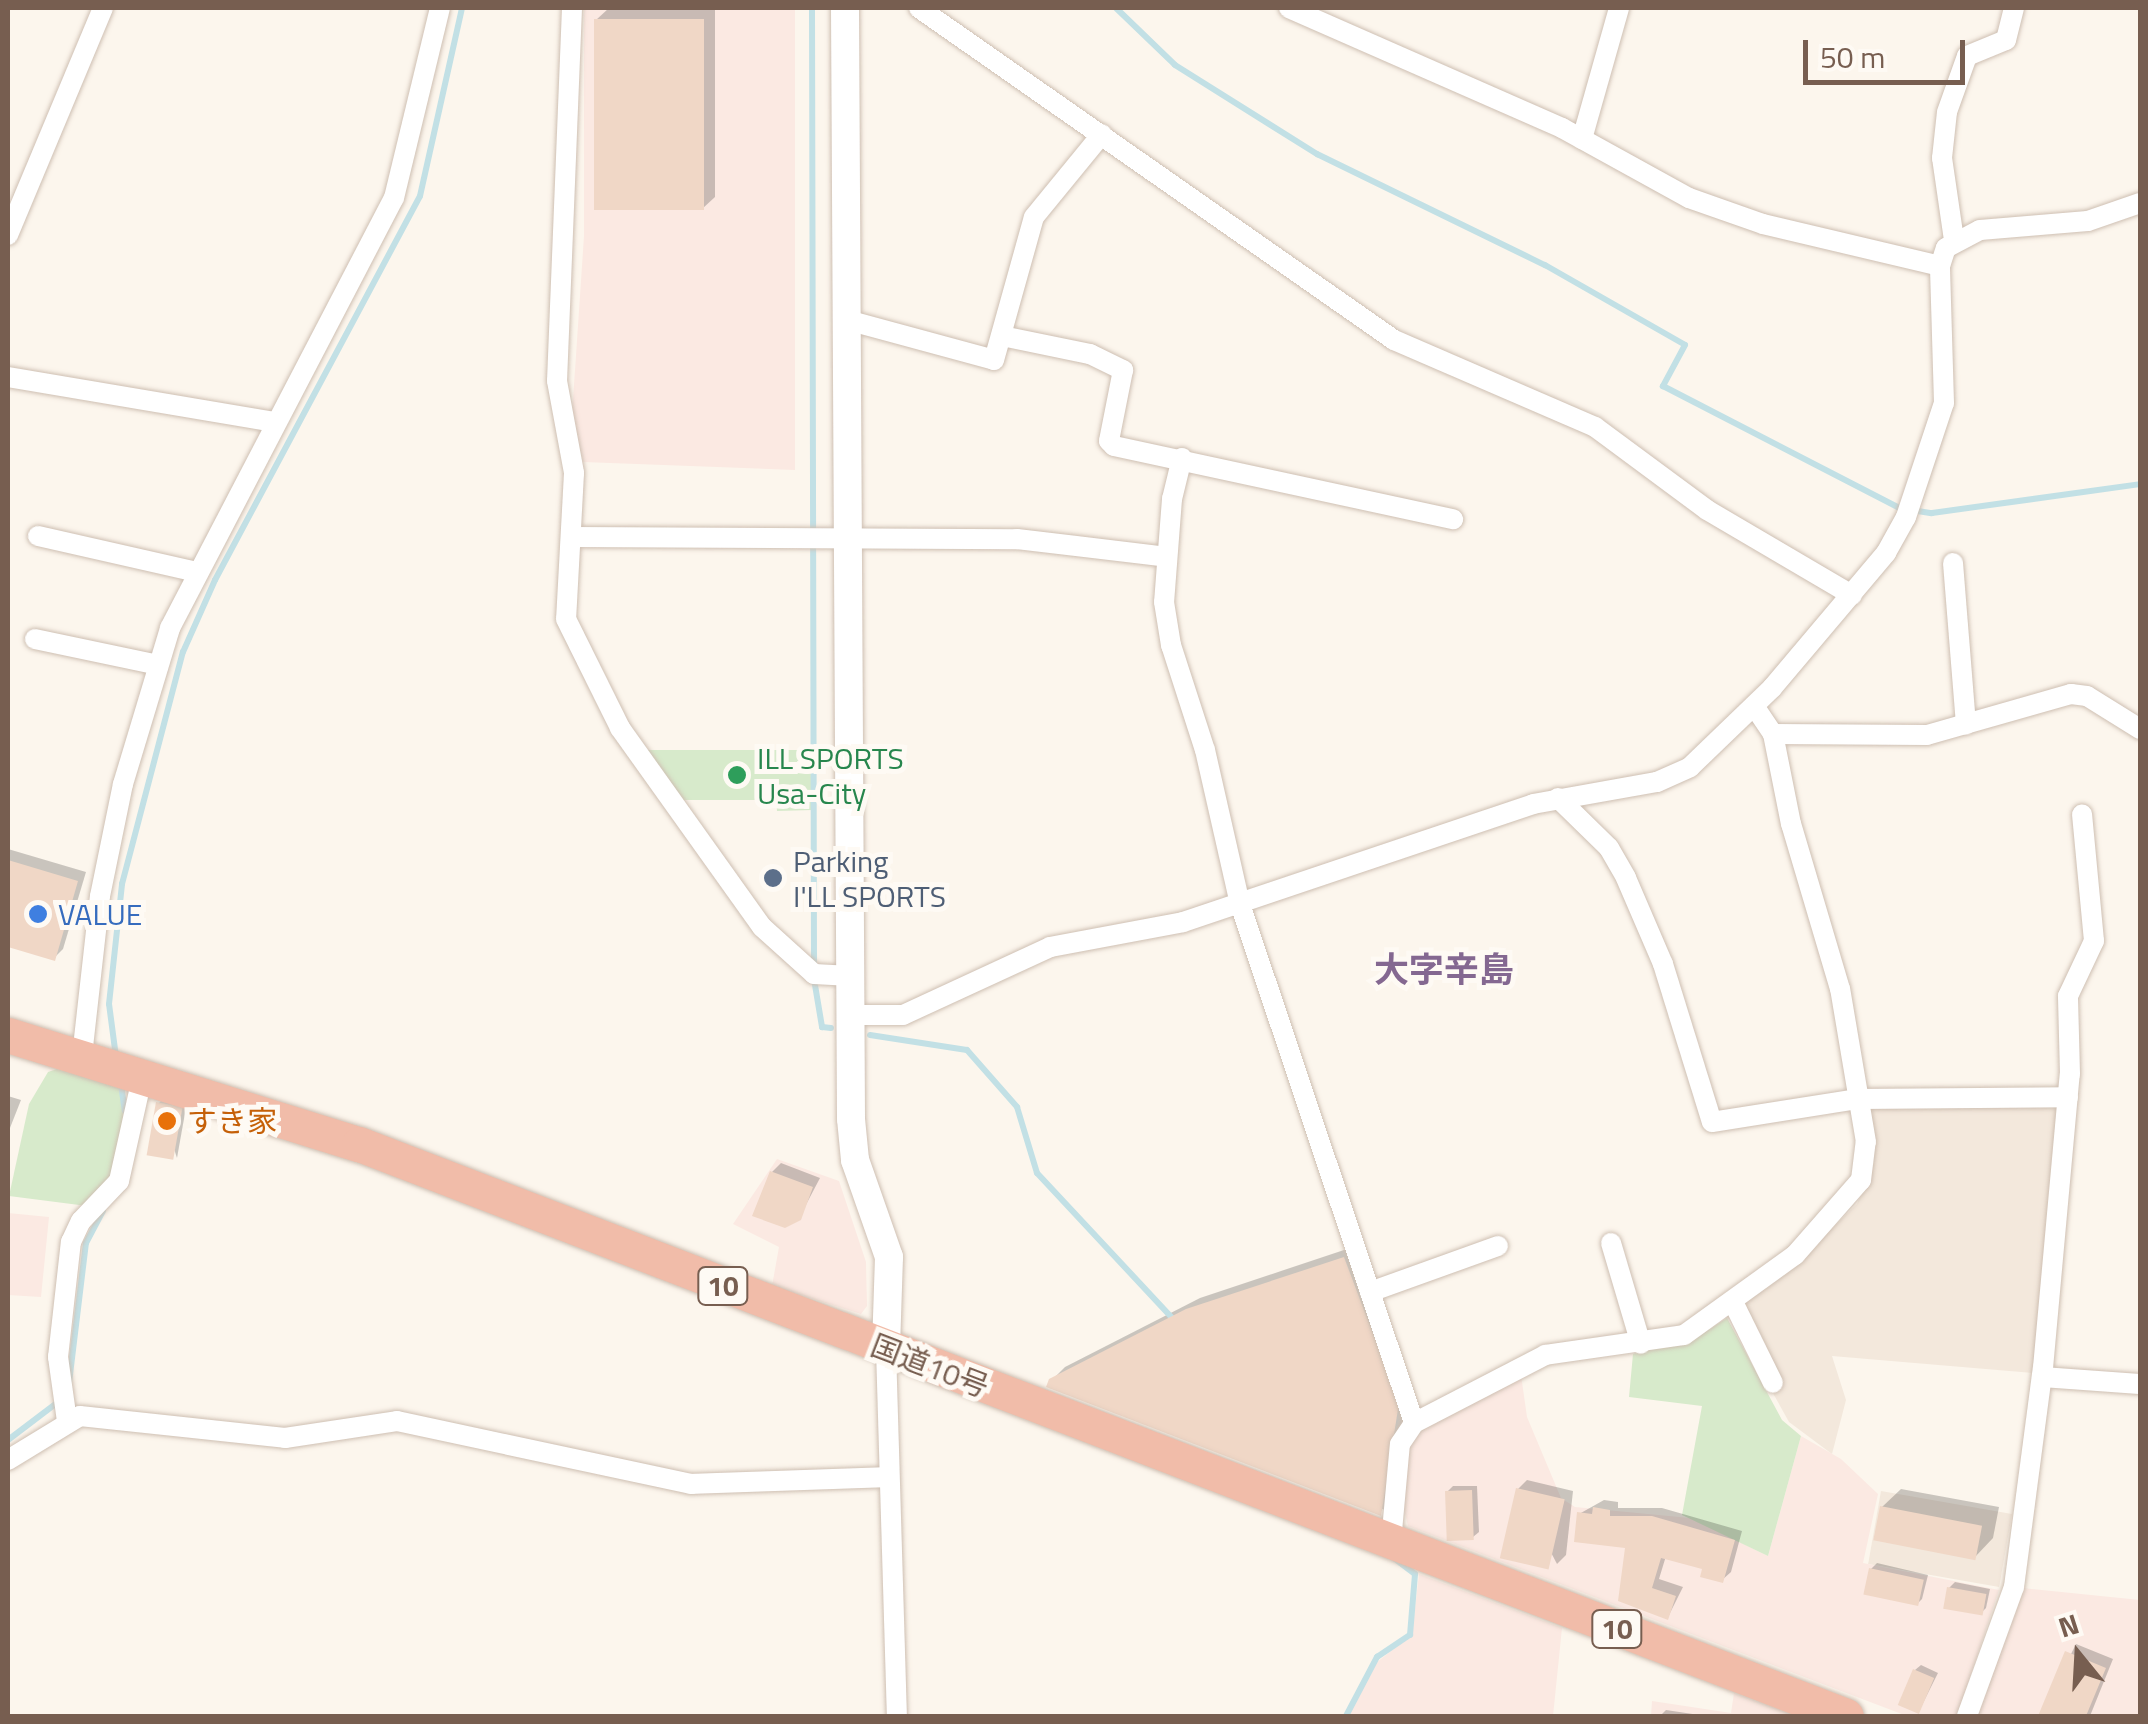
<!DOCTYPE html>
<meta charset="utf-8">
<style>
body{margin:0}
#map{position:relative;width:2148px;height:1724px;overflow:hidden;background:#fcf6ed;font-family:"Titillium Web","Noto Sans JP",sans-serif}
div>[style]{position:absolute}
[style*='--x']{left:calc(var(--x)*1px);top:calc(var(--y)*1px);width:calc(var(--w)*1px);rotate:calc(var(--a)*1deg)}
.residential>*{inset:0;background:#f3e8dc;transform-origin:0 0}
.commercial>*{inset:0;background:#fbe9e2}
.green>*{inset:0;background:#d7eacb}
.shadow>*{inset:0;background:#0003}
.stream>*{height:6px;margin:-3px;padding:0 3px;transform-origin:3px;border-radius:3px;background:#c2e0e5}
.building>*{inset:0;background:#f0d7c6;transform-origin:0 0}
.roads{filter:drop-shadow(0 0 2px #cebfb2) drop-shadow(0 0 2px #cebfb2)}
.street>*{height:20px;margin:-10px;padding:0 10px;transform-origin:10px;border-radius:10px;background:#fff}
.secondary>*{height:28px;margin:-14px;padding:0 14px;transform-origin:14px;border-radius:14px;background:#fff}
.highway>*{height:35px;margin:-17.5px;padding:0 17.5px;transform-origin:17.5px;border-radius:17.5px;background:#f1bca9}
.dots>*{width:28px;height:28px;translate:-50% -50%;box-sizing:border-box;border:5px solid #fefaf4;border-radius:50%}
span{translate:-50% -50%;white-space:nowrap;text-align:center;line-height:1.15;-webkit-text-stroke:10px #fefaf4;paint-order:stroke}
.shield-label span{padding:2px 8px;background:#fefaf4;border:2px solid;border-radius:8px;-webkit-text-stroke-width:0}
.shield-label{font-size:28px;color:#775e50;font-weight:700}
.leisure-label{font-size:30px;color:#27864d}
.left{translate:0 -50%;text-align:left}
.service-label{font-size:30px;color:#4e5e75}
.shop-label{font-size:30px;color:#366cbe}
.food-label{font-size:30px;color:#c56008}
.street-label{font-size:30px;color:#775e50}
.quarter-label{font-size:35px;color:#846891;font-weight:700}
.frame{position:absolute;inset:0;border:10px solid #775e50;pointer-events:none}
.north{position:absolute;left:2028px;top:1604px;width:100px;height:100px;-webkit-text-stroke:8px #fefaf4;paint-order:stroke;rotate:342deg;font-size:28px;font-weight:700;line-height:40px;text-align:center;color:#775e50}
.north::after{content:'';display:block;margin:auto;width:35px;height:45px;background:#775e50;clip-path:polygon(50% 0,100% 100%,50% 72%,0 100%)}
.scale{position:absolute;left:1803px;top:40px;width:162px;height:45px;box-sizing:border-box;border:5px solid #775e50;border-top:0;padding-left:12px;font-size:30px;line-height:35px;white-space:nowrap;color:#775e50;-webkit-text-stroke:8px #fefaf4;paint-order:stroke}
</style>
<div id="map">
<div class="residential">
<div style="clip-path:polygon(1871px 1106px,2059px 1106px,2033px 1373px,1832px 1356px,1846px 1400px,1832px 1454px,1789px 1422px,1729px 1314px,1794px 1266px,1857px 1204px,1874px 1163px)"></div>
<div style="left:1881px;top:1491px;width:133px;height:74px;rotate:10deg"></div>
</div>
<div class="commercial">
<div style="clip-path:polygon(584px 8px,795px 8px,795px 470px,583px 462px,572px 415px,584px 236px)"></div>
<div style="clip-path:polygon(777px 1159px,839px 1181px,866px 1262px,867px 1306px,861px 1314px,772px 1286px,779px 1247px,733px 1224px)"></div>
<div style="clip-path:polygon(8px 1213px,49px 1217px,41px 1297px,8px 1295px)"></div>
<div style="clip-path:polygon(1521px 1375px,1527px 1417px,1561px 1498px,1575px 1507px,1690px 1518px,1768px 1556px,1801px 1436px,1841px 1459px,1878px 1494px,1863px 1563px,1999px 1590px,1957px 1716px,1907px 1716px,1408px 1526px,1401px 1496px,1411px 1436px)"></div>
<div style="clip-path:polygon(1419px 1574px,1562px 1628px,1553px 1716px,1348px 1716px,1376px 1663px,1412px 1634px)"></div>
<div style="clip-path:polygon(2023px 1588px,2140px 1600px,2140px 1716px,1978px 1716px)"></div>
<div style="clip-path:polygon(1734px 1693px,1796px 1716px,1651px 1716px,1652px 1701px,1731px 1713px)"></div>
</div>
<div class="green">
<div style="clip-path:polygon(642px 750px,811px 750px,812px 810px,777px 811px,776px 800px,681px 800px)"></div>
<div style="clip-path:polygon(57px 1069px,118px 1084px,125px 1102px,115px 1175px,87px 1206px,9px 1196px,29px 1104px,48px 1072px)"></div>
<div style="clip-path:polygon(1727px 1318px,1782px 1420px,1801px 1436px,1768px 1556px,1682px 1515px,1702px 1406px,1629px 1397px,1633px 1354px,1702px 1334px)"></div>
</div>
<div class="shadow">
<div style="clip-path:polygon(609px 8px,715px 8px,715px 197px,702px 209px,596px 20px)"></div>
<div style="clip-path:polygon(8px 849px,86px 872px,63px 949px,54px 958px,8px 945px)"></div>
<div style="clip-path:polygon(8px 1096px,21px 1100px,8px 1133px)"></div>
<div style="clip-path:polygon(164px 1098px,187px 1102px,177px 1158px,159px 1103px)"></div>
<div style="clip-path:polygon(781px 1163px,820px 1178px,799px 1218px,772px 1172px)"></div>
<div style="clip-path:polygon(1356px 1246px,1410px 1390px,1385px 1510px,1118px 1413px,1052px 1380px,1065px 1367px,1200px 1298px)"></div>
<div style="clip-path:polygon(1527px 1480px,1573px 1491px,1566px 1555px,1557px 1564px,1518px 1489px)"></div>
<div style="clip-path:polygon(1453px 1486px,1477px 1486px,1479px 1532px,1473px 1537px,1447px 1492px)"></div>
<div style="clip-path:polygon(1901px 1489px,1999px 1507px,1993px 1538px,1975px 1557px,1882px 1507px)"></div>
<div style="clip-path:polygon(1604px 1500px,1618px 1502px,1618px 1508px,1662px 1508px,1742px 1531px,1731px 1572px,1722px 1580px,1705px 1567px,1666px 1556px,1659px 1579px,1683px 1587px,1668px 1617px,1628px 1546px,1579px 1514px)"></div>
<div style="clip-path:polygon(1877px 1563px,1928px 1575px,1922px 1599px,1917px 1604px,1871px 1569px)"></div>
<div style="clip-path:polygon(1955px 1582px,1990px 1589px,1986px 1608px,1981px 1613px,1949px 1588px)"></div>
<div style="clip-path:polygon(2076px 1644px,2113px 1659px,2090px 1716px,2040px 1716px)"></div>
<div style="clip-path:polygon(1921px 1665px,1938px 1673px,1919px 1711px,1915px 1670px)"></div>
<div style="clip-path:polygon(1666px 1710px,1706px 1716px,1660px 1716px)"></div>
</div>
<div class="stream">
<div style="--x:812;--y:8;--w:958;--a:89.88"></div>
<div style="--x:1116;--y:8;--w:82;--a:44"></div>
<div style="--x:1175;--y:65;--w:168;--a:32.1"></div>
<div style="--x:1317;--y:154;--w:254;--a:26"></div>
<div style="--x:1545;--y:265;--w:161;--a:29.7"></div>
<div style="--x:1685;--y:345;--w:47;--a:118.2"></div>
<div style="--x:1663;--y:386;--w:266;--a:27.3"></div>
<div style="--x:1899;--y:508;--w:33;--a:9"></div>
<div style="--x:1932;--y:513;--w:210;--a:-7.9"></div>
<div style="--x:814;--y:979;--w:49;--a:80.5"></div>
<div style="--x:822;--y:1027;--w:9;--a:6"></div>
<div style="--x:870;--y:1035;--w:98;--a:8.8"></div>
<div style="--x:967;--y:1050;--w:76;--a:48.7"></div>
<div style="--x:1017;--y:1107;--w:69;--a:73.1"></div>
<div style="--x:1037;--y:1173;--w:204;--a:47"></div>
<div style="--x:116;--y:1057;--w:53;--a:-97.5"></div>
<div style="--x:109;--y:1004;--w:121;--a:-83.8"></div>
<div style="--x:122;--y:884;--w:240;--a:-75.3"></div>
<div style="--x:183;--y:652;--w:79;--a:-66"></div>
<div style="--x:215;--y:580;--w:435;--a:-61.9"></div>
<div style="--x:420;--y:196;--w:193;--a:-77.4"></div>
<div style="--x:121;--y:1084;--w:27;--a:82"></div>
<div style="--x:69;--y:1383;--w:141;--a:-83.1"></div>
<div style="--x:86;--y:1243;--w:36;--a:-62"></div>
<div style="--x:8;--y:1440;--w:63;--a:-37.2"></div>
<div style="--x:1346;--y:1716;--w:67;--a:-62.3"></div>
<div style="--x:1377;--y:1657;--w:40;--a:-34"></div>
<div style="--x:1410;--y:1635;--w:61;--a:-85.3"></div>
<div style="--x:1415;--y:1574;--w:26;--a:-143"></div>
</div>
<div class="building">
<div style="left:594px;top:19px;width:110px;height:191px"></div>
<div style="clip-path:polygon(8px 860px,78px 881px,55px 961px,8px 947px)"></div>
<div style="left:156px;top:1102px;width:27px;height:54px;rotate:10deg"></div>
<div style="clip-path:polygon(770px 1171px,813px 1187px,801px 1220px,785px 1228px,752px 1216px)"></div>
<div style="clip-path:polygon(1344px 1257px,1399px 1403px,1381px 1516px,1046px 1387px,1049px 1379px,1186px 1309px)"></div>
<div style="left:1516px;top:1488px;width:50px;height:72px;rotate:13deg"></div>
<div style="left:1472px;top:1490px;width:50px;height:27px;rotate:88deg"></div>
<div style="left:1880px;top:1506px;width:104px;height:35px;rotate:11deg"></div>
<div style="clip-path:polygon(1593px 1507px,1610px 1510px,1610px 1516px,1652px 1516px,1735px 1540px,1723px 1583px,1700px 1577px,1702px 1569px,1661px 1558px,1652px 1588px,1676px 1596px,1668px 1620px,1618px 1601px,1625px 1548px,1574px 1542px,1577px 1512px,1592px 1514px)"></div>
<div style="left:1869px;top:1568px;width:56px;height:27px;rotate:12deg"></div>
<div style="left:1947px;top:1587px;width:40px;height:22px;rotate:10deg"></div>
<div style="clip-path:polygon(2065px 1651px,2106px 1668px,2086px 1716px,2038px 1716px)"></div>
<div style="left:1913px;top:1669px;width:23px;height:39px;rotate:23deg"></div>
</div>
<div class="roads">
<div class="street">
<div style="--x:572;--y:8;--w:373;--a:92.3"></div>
<div style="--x:557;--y:381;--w:94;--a:79.5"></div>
<div style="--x:574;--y:473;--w:146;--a:93.1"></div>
<div style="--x:566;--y:619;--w:122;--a:63.6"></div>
<div style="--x:620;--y:728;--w:244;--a:54.5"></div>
<div style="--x:762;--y:927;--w:70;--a:42.1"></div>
<div style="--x:814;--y:974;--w:37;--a:3"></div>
<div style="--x:919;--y:8;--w:580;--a:34.95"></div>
<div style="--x:1394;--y:340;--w:219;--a:23.4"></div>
<div style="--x:1595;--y:427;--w:139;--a:36.5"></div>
<div style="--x:1707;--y:510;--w:168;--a:30.4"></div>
<div style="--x:1289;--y:8;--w:298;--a:23.7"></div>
<div style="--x:1562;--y:128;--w:145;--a:28.9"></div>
<div style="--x:1689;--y:198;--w:78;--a:19.4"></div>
<div style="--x:1763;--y:224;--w:182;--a:13.3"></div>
<div style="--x:1582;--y:139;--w:136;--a:-74.2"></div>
<div style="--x:8;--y:235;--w:246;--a:-67.3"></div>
<div style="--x:1954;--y:240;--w:83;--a:-98.3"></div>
<div style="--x:1942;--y:158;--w:46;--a:-83.8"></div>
<div style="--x:1947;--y:112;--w:59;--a:-70.3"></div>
<div style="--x:1967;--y:56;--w:42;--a:-22.3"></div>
<div style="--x:2006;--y:40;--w:33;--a:-76"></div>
<div style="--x:847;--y:320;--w:152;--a:15.2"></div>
<div style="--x:994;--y:360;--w:148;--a:-74.4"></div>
<div style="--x:1034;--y:217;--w:107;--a:-50.7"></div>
<div style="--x:1002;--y:336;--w:90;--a:11.6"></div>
<div style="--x:1090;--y:354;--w:37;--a:26"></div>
<div style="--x:1123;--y:370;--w:72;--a:101.2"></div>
<div style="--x:1109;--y:441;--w:7;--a:45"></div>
<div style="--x:1114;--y:446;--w:347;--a:12.2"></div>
<div style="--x:8;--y:377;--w:270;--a:9.6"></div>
<div style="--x:1182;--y:458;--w:42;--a:103.7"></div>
<div style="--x:1172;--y:499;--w:103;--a:94.4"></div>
<div style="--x:1164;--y:602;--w:44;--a:80.8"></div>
<div style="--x:1171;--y:645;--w:110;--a:72.1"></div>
<div style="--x:1205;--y:750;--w:158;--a:77.2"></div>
<div style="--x:1240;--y:904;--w:547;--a:71.47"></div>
<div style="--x:38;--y:536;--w:162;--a:12.8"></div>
<div style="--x:572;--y:537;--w:445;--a:0.3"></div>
<div style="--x:1017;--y:539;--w:151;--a:6.8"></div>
<div style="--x:1953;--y:563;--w:162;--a:85.4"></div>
<div style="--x:35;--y:639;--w:126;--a:11.9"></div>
<div style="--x:1773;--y:734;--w:154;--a:0.4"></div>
<div style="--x:1927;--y:735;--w:150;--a:-15.9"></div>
<div style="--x:2071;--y:694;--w:16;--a:7"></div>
<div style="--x:2087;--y:696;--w:62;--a:31.9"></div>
<div style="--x:1558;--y:798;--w:71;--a:44.4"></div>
<div style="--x:1609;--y:848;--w:34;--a:60"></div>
<div style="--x:1626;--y:878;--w:94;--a:66.7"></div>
<div style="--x:1663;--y:964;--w:165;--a:72.8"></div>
<div style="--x:1712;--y:1122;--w:148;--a:-9"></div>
<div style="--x:1858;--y:1099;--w:210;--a:-0.5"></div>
<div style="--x:851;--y:1015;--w:52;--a:0"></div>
<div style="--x:903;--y:1015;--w:162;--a:-24.8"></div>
<div style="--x:1050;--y:947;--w:135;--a:-10.6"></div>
<div style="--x:1183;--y:922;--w:369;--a:-18.6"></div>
<div style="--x:1533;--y:804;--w:126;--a:-10.1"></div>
<div style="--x:1657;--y:782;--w:36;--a:-24"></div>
<div style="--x:1690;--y:767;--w:114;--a:-43.9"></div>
<div style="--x:1772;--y:688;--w:177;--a:-49.8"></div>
<div style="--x:1886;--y:553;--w:41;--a:-60.9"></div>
<div style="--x:1906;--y:517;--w:120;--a:-71.6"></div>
<div style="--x:1944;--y:403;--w:137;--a:-91.7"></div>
<div style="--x:1940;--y:266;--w:19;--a:-72"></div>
<div style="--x:1946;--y:248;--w:38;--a:-28"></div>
<div style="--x:1980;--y:230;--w:108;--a:-4.8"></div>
<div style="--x:2088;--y:221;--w:55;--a:-19.1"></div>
<div style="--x:82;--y:1056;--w:161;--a:-83.6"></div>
<div style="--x:100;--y:896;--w:114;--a:-78.4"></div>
<div style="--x:123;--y:784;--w:163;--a:-73.2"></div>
<div style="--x:170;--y:628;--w:485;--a:-62.5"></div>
<div style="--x:394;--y:198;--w:195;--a:-76.4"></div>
<div style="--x:1611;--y:1243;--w:105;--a:73.5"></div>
<div style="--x:1370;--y:1292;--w:136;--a:-19.8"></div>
<div style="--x:1733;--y:1302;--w:90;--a:63.7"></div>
<div style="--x:886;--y:1349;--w:367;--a:88.3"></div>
<div style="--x:2042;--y:1377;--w:98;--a:4.1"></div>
<div style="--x:67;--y:1421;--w:65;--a:-98"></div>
<div style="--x:58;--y:1357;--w:116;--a:-83.6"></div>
<div style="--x:71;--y:1242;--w:23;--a:-65"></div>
<div style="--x:81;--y:1221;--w:55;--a:-46.5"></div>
<div style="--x:119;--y:1181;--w:110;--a:-77.4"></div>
<div style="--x:8;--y:1460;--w:84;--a:-31.4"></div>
<div style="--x:80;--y:1416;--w:206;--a:6.1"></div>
<div style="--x:285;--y:1438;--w:113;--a:-8.6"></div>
<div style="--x:397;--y:1421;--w:301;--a:12.1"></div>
<div style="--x:691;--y:1484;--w:197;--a:-2"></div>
<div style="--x:1391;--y:1542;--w:98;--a:-84.8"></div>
<div style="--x:1400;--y:1444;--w:25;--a:-56"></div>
<div style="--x:1414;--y:1423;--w:148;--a:-27.4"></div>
<div style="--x:1545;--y:1355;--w:140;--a:-8.2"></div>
<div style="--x:1684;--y:1335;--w:137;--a:-35.8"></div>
<div style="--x:1795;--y:1255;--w:100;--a:-48.7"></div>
<div style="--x:1861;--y:1180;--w:38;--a:-83"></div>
<div style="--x:1866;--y:1142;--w:155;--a:-99.6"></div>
<div style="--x:1840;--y:989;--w:172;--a:-106.5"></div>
<div style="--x:1791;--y:824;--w:92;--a:-101.3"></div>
<div style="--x:1773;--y:734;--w:32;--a:-124"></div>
<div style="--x:1967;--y:1716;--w:137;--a:-70"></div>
<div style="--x:2014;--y:1587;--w:221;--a:-82.5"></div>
<div style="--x:2043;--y:1368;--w:295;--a:-84.8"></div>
<div style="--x:2070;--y:1074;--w:78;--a:-91.5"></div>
<div style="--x:2068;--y:996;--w:61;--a:-64.7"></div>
<div style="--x:2094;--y:941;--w:127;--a:-95.4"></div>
</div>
<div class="secondary">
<div style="--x:845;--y:8;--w:1111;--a:89.69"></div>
<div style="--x:851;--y:1119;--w:41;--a:84.4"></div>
<div style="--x:855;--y:1160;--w:103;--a:70.7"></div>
<div style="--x:889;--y:1257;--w:92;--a:91.9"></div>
</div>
<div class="highway">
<div style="--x:8;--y:1035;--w:368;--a:17.3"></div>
<div style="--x:359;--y:1144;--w:1593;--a:21.04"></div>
</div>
</div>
<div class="dots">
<div style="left:737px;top:775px;background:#2e9e5b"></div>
<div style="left:773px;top:878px;background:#5c6f8a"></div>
<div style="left:38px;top:914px;background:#3f7fe0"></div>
<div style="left:167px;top:1121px;background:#e8710a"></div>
</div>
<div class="shield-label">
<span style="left:723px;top:1286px">10</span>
<span style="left:1617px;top:1629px">10</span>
</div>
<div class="leisure-label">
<span class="left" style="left:757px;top:775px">ILL SPORTS<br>Usa-City</span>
</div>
<div class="service-label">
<span class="left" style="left:793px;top:878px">Parking<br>I'LL SPORTS</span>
</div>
<div class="shop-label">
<span class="left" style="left:58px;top:914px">VALUE</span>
</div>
<div class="food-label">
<span class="left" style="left:187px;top:1121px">すき家</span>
</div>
<div class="street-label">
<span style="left:930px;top:1366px;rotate:21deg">国道10号</span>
</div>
<div class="quarter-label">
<span style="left:1444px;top:969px">大字辛島</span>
</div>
<div class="frame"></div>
<div class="north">N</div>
<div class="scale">50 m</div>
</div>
